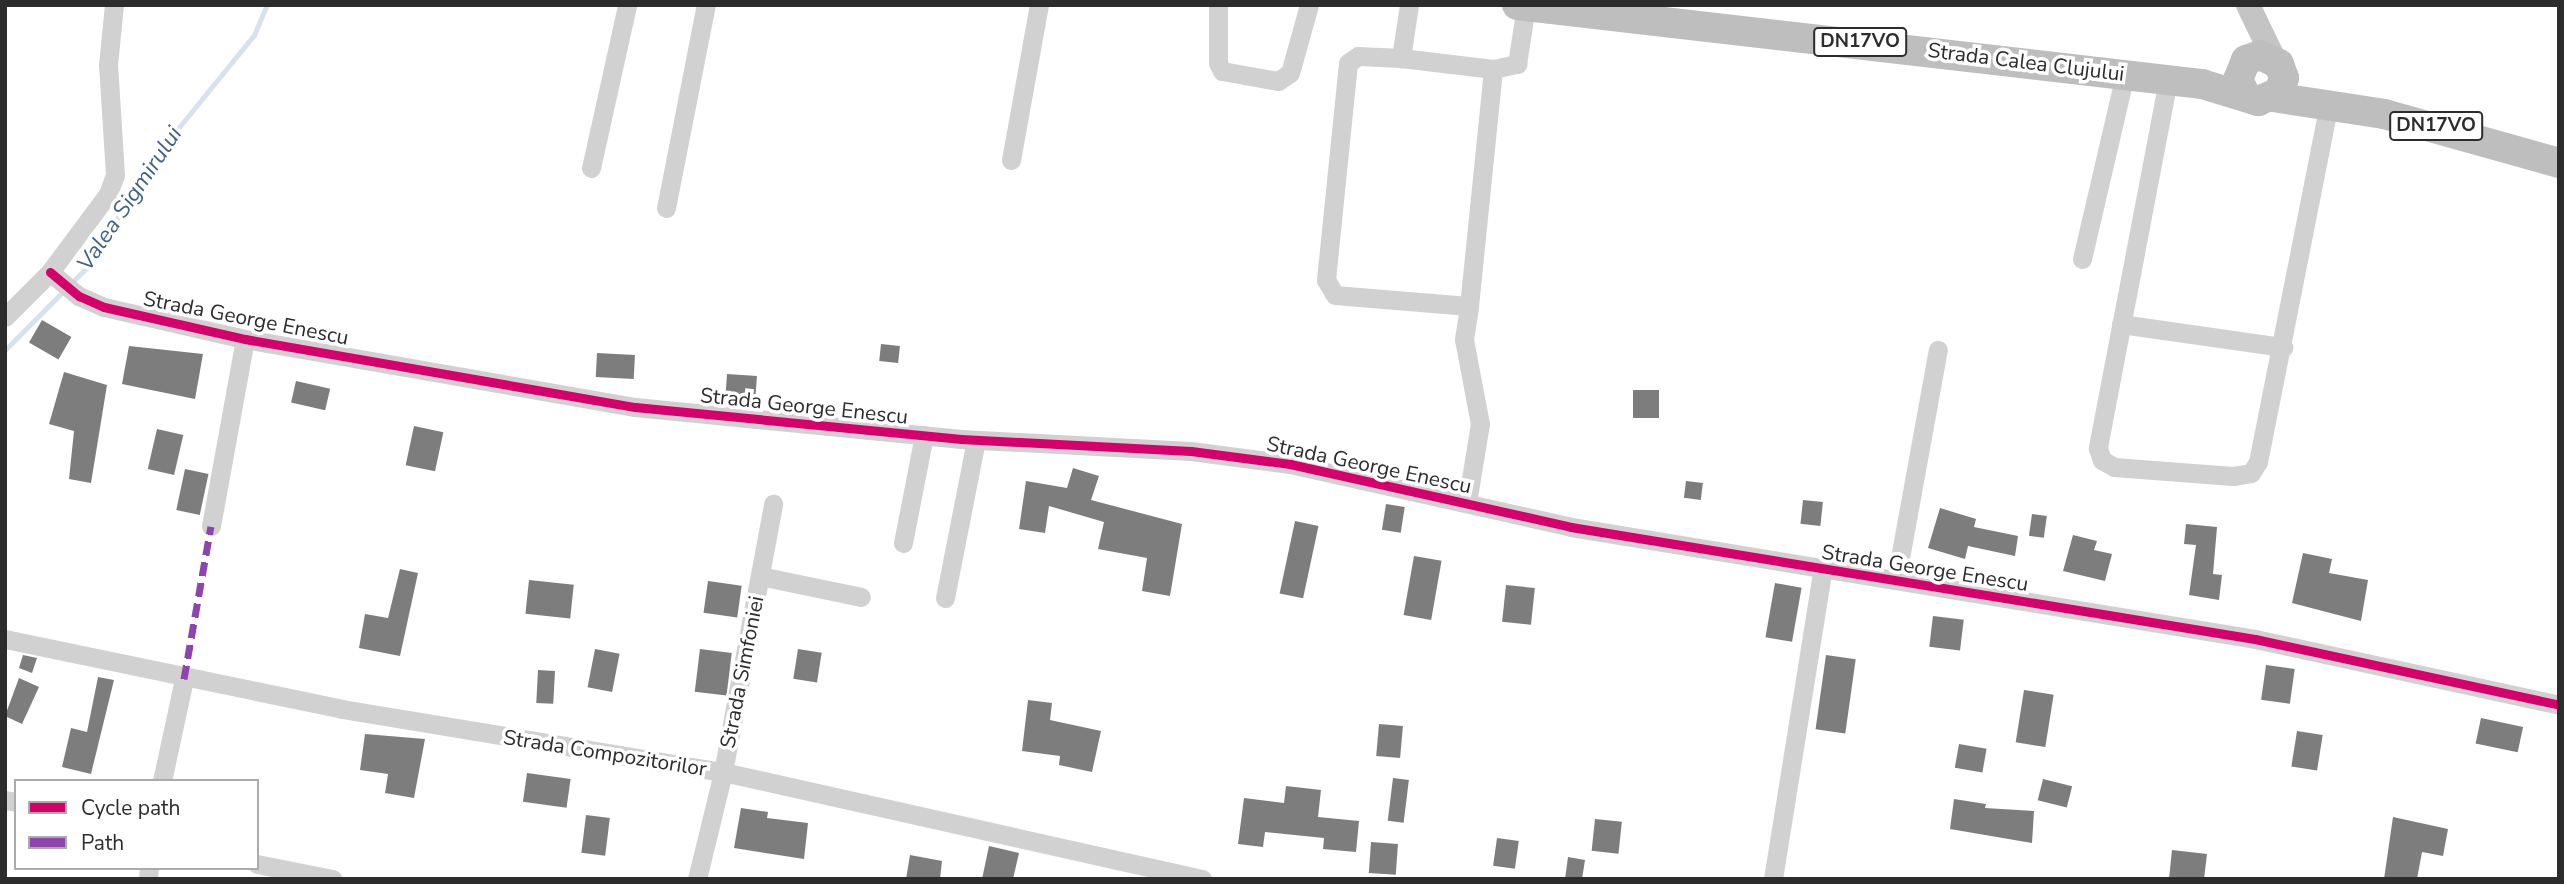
<!DOCTYPE html>
<style>
body{margin:0}
#map{position:relative;width:2564px;height:884px;overflow:hidden;background:#fff;font-family:"Nunito Sans",sans-serif}
div>[style]{position:absolute}
[style*='--x']{left:calc(var(--x)*1px);top:calc(var(--y)*1px);width:calc(var(--w)*1px);rotate:calc(var(--a)*1deg)}
.stream>*{height:5px;margin:-2.5px;padding:0 2.5px;transform-origin:2.5px;border-radius:2.5px;background:#d8e2ee}
.building>*{inset:0;background:#7d7d7d;transform-origin:0 0}
.minor>*{height:19px;margin:-9.5px;padding:0 9.5px;transform-origin:9.5px;border-radius:9.5px;background:#d1d1d1}
.major>*{height:24px;margin:-12px;padding:0 12px;transform-origin:12px;border-radius:12px;background:#c4c4c4}
.highway>*{height:30px;margin:-15px;padding:0 15px;transform-origin:15px;border-radius:15px;background:#bebebe}
.quiet>*{height:7px;margin-top:-3.5px;transform-origin:0;background:repeating-linear-gradient(90deg,#8e44ad 0 14px,transparent 0 21px)}
.cycleway>*{height:9px;margin:-4.5px;padding:0 4.5px;transform-origin:4.5px;border-radius:4.5px;background:#d6006c}
span{translate:-50% -50%;white-space:nowrap;text-align:center;line-height:1.15;-webkit-text-stroke:7px #fff;paint-order:stroke}
.shield-label span{padding:2px 5px;background:#fff;border:2px solid;border-radius:5px;-webkit-text-stroke-width:0}
.shield-label{font-size:19px;color:#2c2c2c;font-weight:700}
.street-label{font-size:21px;color:#2c2c2c}
.water-label{font-size:23px;color:#416286;font-style:italic}
.frame{position:absolute;inset:0;border:7px solid #2c2c2c;pointer-events:none}
.legend{position:absolute;left:14px;top:779px;width:245px;height:91px;box-sizing:border-box;background:#fff;border:2px solid #ababab;margin:0;padding:9px 12px;list-style:none;font-size:21px;color:#2c2c2c}
.legend li{display:flex;align-items:center;gap:14px;height:35px}
.legend b{width:35px;border:2px solid #ababab}
</style>
<div id="map">
<div class="stream">
<div style="--x:5;--y:350;--w:118;--a:-45.3"></div>
<div style="--x:88;--y:266;--w:127;--a:-58.6"></div>
<div style="--x:154;--y:158;--w:159;--a:-50.9"></div>
<div style="--x:254;--y:35;--w:33;--a:-67"></div>
</div>
<div class="building">
<div style="left:42px;top:320px;width:34px;height:26px;rotate:30deg"></div>
<div style="left:881px;top:344px;width:19px;height:17px;rotate:6deg"></div>
<div style="clip-path:polygon(129px 346px,203px 354px,195px 399px,122px 384px)"></div>
<div style="left:597px;top:353px;width:38px;height:24px;rotate:3deg"></div>
<div style="clip-path:polygon(64px 372px,107px 385px,91px 483px,69px 479px,74px 431px,49px 424px)"></div>
<div style="left:727px;top:374px;width:30px;height:21px;rotate:4deg"></div>
<div style="left:296px;top:381px;width:35px;height:22px;rotate:13deg"></div>
<div style="left:1633px;top:390px;width:26px;height:28px"></div>
<div style="left:414px;top:426px;width:30px;height:40px;rotate:12deg"></div>
<div style="left:157px;top:429px;width:27px;height:41px;rotate:13deg"></div>
<div style="clip-path:polygon(1073px 468px,1099px 476px,1091px 500px,1182px 524px,1170px 596px,1142px 591px,1147px 558px,1098px 549px,1104px 522px,1049px 506px,1045px 533px,1019px 529px,1026px 481px,1067px 488px)"></div>
<div style="left:185px;top:469px;width:24px;height:42px;rotate:12deg"></div>
<div style="left:1686px;top:481px;width:17px;height:17px;rotate:7deg"></div>
<div style="left:1803px;top:500px;width:20px;height:24px;rotate:6deg"></div>
<div style="left:1386px;top:504px;width:19px;height:26px;rotate:9deg"></div>
<div style="clip-path:polygon(1940px 508px,1976px 519px,1974px 527px,2018px 536px,2015px 556px,1968px 546px,1965px 559px,1928px 548px)"></div>
<div style="left:2032px;top:514px;width:15px;height:22px;rotate:8deg"></div>
<div style="left:1295px;top:521px;width:24px;height:74px;rotate:12deg"></div>
<div style="clip-path:polygon(2186px 524px,2217px 527px,2213px 574px,2222px 575px,2219px 600px,2189px 595px,2196px 545px,2184px 544px)"></div>
<div style="clip-path:polygon(2073px 535px,2097px 541px,2094px 550px,2112px 554px,2105px 581px,2063px 571px)"></div>
<div style="clip-path:polygon(2303px 553px,2332px 559px,2329px 573px,2368px 580px,2361px 621px,2292px 603px)"></div>
<div style="left:1414px;top:556px;width:28px;height:60px;rotate:10deg"></div>
<div style="clip-path:polygon(400px 569px,418px 573px,400px 656px,359px 648px,365px 614px,388px 618px)"></div>
<div style="left:529px;top:580px;width:45px;height:34px;rotate:6deg"></div>
<div style="left:708px;top:581px;width:34px;height:32px;rotate:8deg"></div>
<div style="left:1775px;top:583px;width:27px;height:55px;rotate:10deg"></div>
<div style="left:1506px;top:585px;width:29px;height:37px;rotate:6deg"></div>
<div style="left:1933px;top:616px;width:31px;height:31px;rotate:7deg"></div>
<div style="left:595px;top:649px;width:25px;height:39px;rotate:11deg"></div>
<div style="left:700px;top:649px;width:32px;height:43px;rotate:7deg"></div>
<div style="left:798px;top:649px;width:24px;height:30px;rotate:9deg"></div>
<div style="clip-path:polygon(23px 655px,37px 658px,32px 673px,19px 668px)"></div>
<div style="left:1826px;top:655px;width:30px;height:75px;rotate:8deg"></div>
<div style="left:2266px;top:665px;width:29px;height:35px;rotate:8deg"></div>
<div style="left:538px;top:670px;width:17px;height:33px;rotate:3deg"></div>
<div style="clip-path:polygon(98px 677px,114px 680px,91px 774px,62px 767px,71px 728px,87px 732px)"></div>
<div style="clip-path:polygon(19px 678px,39px 687px,22px 724px,5px 716px)"></div>
<div style="left:2024px;top:690px;width:30px;height:53px;rotate:9deg"></div>
<div style="clip-path:polygon(1028px 700px,1052px 703px,1050px 720px,1101px 731px,1092px 772px,1059px 765px,1060px 756px,1022px 751px)"></div>
<div style="left:2481px;top:718px;width:43px;height:26px;rotate:12deg"></div>
<div style="left:1379px;top:724px;width:24px;height:32px;rotate:5deg"></div>
<div style="left:2297px;top:731px;width:26px;height:36px;rotate:9deg"></div>
<div style="clip-path:polygon(365px 734px,425px 739px,414px 798px,385px 793px,388px 774px,360px 770px)"></div>
<div style="left:1959px;top:744px;width:28px;height:24px;rotate:10deg"></div>
<div style="left:527px;top:773px;width:44px;height:29px;rotate:8deg"></div>
<div style="left:1393px;top:778px;width:16px;height:43px;rotate:7deg"></div>
<div style="left:2043px;top:779px;width:30px;height:22px;rotate:14deg"></div>
<div style="clip-path:polygon(1286px 786px,1321px 790px,1318px 817px,1359px 821px,1356px 852px,1323px 849px,1324px 838px,1265px 832px,1263px 847px,1238px 844px,1244px 798px,1284px 803px)"></div>
<div style="clip-path:polygon(1954px 799px,1986px 804px,1985px 808px,2034px 811px,2032px 843px,1950px 829px)"></div>
<div style="clip-path:polygon(741px 808px,768px 812px,767px 818px,808px 823px,804px 859px,734px 848px)"></div>
<div style="left:586px;top:815px;width:24px;height:38px;rotate:7deg"></div>
<div style="clip-path:polygon(2393px 817px,2448px 829px,2443px 856px,2422px 852px,2417px 879px,2384px 879px)"></div>
<div style="left:1595px;top:819px;width:27px;height:32px;rotate:6deg"></div>
<div style="left:1497px;top:838px;width:22px;height:28px;rotate:8deg"></div>
<div style="left:1371px;top:842px;width:27px;height:31px;rotate:4deg"></div>
<div style="clip-path:polygon(989px 846px,1019px 853px,1013px 879px,982px 879px)"></div>
<div style="clip-path:polygon(2172px 850px,2207px 854px,2204px 879px,2169px 879px)"></div>
<div style="clip-path:polygon(910px 855px,942px 861px,940px 879px,906px 879px)"></div>
<div style="clip-path:polygon(1568px 857px,1585px 860px,1582px 879px,1565px 879px)"></div>
</div>
<div class="minor">
<div style="--x:1218;--y:5;--w:58;--a:90"></div>
<div style="--x:1218;--y:63;--w:9;--a:63"></div>
<div style="--x:1222;--y:71;--w:57;--a:10.1"></div>
<div style="--x:1278;--y:81;--w:14;--a:-34"></div>
<div style="--x:1290;--y:73;--w:71;--a:-74.4"></div>
<div style="--x:1409;--y:5;--w:54;--a:98.6"></div>
<div style="--x:1401;--y:58;--w:93;--a:6.8"></div>
<div style="--x:1493;--y:69;--w:25;--a:-12"></div>
<div style="--x:1517;--y:64;--w:59;--a:-81.2"></div>
<div style="--x:1401;--y:58;--w:43;--a:-177.3"></div>
<div style="--x:1358;--y:56;--w:12;--a:145"></div>
<div style="--x:1348;--y:63;--w:218;--a:95.8"></div>
<div style="--x:1326;--y:280;--w:17;--a:59"></div>
<div style="--x:1335;--y:295;--w:134;--a:4.7"></div>
<div style="--x:1469;--y:306;--w:238;--a:-84.2"></div>
<div style="--x:2168;--y:80;--w:375;--a:100.8"></div>
<div style="--x:2098;--y:448;--w:13;--a:72"></div>
<div style="--x:2102;--y:460;--w:14;--a:30"></div>
<div style="--x:2114;--y:467;--w:119;--a:4.3"></div>
<div style="--x:2233;--y:476;--w:18;--a:-9"></div>
<div style="--x:2251;--y:473;--w:13;--a:-58"></div>
<div style="--x:2258;--y:462;--w:365;--a:-78.8"></div>
<div style="--x:1011;--y:160;--w:158;--a:-79.8"></div>
<div style="--x:591;--y:168;--w:167;--a:-77.5"></div>
<div style="--x:666;--y:208;--w:207;--a:-78.9"></div>
<div style="--x:2082;--y:259;--w:190;--a:-76.9"></div>
<div style="--x:50;--y:272;--w:38;--a:40"></div>
<div style="--x:79;--y:296;--w:27;--a:24"></div>
<div style="--x:104;--y:307;--w:145;--a:12.8"></div>
<div style="--x:245;--y:339;--w:396;--a:9.9"></div>
<div style="--x:635;--y:407;--w:328;--a:5.6"></div>
<div style="--x:961;--y:439;--w:230;--a:3"></div>
<div style="--x:1191;--y:451;--w:100;--a:7.5"></div>
<div style="--x:1290;--y:464;--w:288;--a:12.6"></div>
<div style="--x:1571;--y:527;--w:693;--a:9.3"></div>
<div style="--x:2255;--y:639;--w:311;--a:12.2"></div>
<div style="--x:5;--y:317;--w:64;--a:-45"></div>
<div style="--x:50;--y:272;--w:97;--a:-53.4"></div>
<div style="--x:108;--y:194;--w:20;--a:-70"></div>
<div style="--x:115;--y:175;--w:110;--a:-93.6"></div>
<div style="--x:108;--y:65;--w:60;--a:-84.3"></div>
<div style="--x:2121;--y:324;--w:164;--a:8.1"></div>
<div style="--x:1467;--y:503;--w:80;--a:-80.7"></div>
<div style="--x:1480;--y:424;--w:86;--a:-100.7"></div>
<div style="--x:1464;--y:339;--w:33;--a:-81"></div>
<div style="--x:211;--y:526;--w:190;--a:-79.7"></div>
<div style="--x:903;--y:543;--w:110;--a:-79"></div>
<div style="--x:760;--y:576;--w:103;--a:11.7"></div>
<div style="--x:1896;--y:580;--w:234;--a:-79.7"></div>
<div style="--x:945;--y:598;--w:161;--a:-78.9"></div>
<div style="--x:5;--y:639;--w:344;--a:11.7"></div>
<div style="--x:342;--y:709;--w:386;--a:9.4"></div>
<div style="--x:723;--y:772;--w:491;--a:12.6"></div>
<div style="--x:162;--y:781;--w:104;--a:-77.8"></div>
<div style="--x:5;--y:800;--w:11;--a:10"></div>
<div style="--x:257;--y:864;--w:77;--a:11.2"></div>
<div style="--x:148;--y:879;--w:11;--a:-85"></div>
<div style="--x:697;--y:879;--w:110;--a:-76.3"></div>
<div style="--x:723;--y:772;--w:273;--a:-79.4"></div>
<div style="--x:1773;--y:879;--w:315;--a:-80.9"></div>
</div>
<div class="major">
<div style="--x:2248;--y:5;--w:60;--a:64.3"></div>
</div>
<div class="highway">
<div style="--x:1517;--y:5;--w:690;--a:6.58"></div>
<div style="--x:2202;--y:84;--w:59;--a:16.9"></div>
<div style="--x:2258;--y:101;--w:23;--a:-23"></div>
<div style="--x:2279;--y:92;--w:15;--a:-70"></div>
<div style="--x:2284;--y:78;--w:15;--a:-110"></div>
<div style="--x:2279;--y:64;--w:21;--a:-155"></div>
<div style="--x:2260;--y:55;--w:15;--a:160"></div>
<div style="--x:2246;--y:60;--w:22;--a:112"></div>
<div style="--x:2238;--y:80;--w:16;--a:63"></div>
<div style="--x:2273;--y:97;--w:112;--a:8.7"></div>
<div style="--x:2384;--y:114;--w:182;--a:15.6"></div>
</div>
<div class="quiet">
<div style="--x:184;--y:679;--w:155;--a:-80"></div>
</div>
<div class="cycleway">
<div style="--x:50;--y:272;--w:38;--a:40"></div>
<div style="--x:79;--y:296;--w:27;--a:24"></div>
<div style="--x:104;--y:307;--w:145;--a:12.8"></div>
<div style="--x:245;--y:339;--w:396;--a:9.9"></div>
<div style="--x:635;--y:407;--w:328;--a:5.6"></div>
<div style="--x:961;--y:439;--w:230;--a:3"></div>
<div style="--x:1191;--y:451;--w:100;--a:7.5"></div>
<div style="--x:1290;--y:464;--w:288;--a:12.6"></div>
<div style="--x:1571;--y:527;--w:693;--a:9.3"></div>
<div style="--x:2255;--y:639;--w:311;--a:12.2"></div>
</div>
<div class="shield-label">
<span style="left:1860px;top:42px">DN17VO</span>
<span style="left:2436px;top:126px">DN17VO</span>
</div>
<div class="street-label">
<span style="left:2026px;top:62px;rotate:7deg">Strada Calea Clujului</span>
<span style="left:246px;top:318px;rotate:11deg">Strada George Enescu</span>
<span style="left:804px;top:406px;rotate:6deg">Strada George Enescu</span>
<span style="left:1369px;top:465px;rotate:12deg">Strada George Enescu</span>
<span style="left:1925px;top:568px;rotate:9deg">Strada George Enescu</span>
<span style="left:742px;top:672px;rotate:-79deg">Strada Simfoniei</span>
<span style="left:605px;top:753px;rotate:9deg">Strada Compozitorilor</span>
</div>
<div class="water-label">
<span style="left:130px;top:199px;rotate:-56deg">Valea Sigmirului</span>
</div>
<div class="frame"></div>
<ul class="legend">
<li><b style="height:9px;background:#d6006c"></b>Cycle path</li>
<li><b style="height:9px;background:#8e44ad"></b>Path</li>
</ul>
</div>
